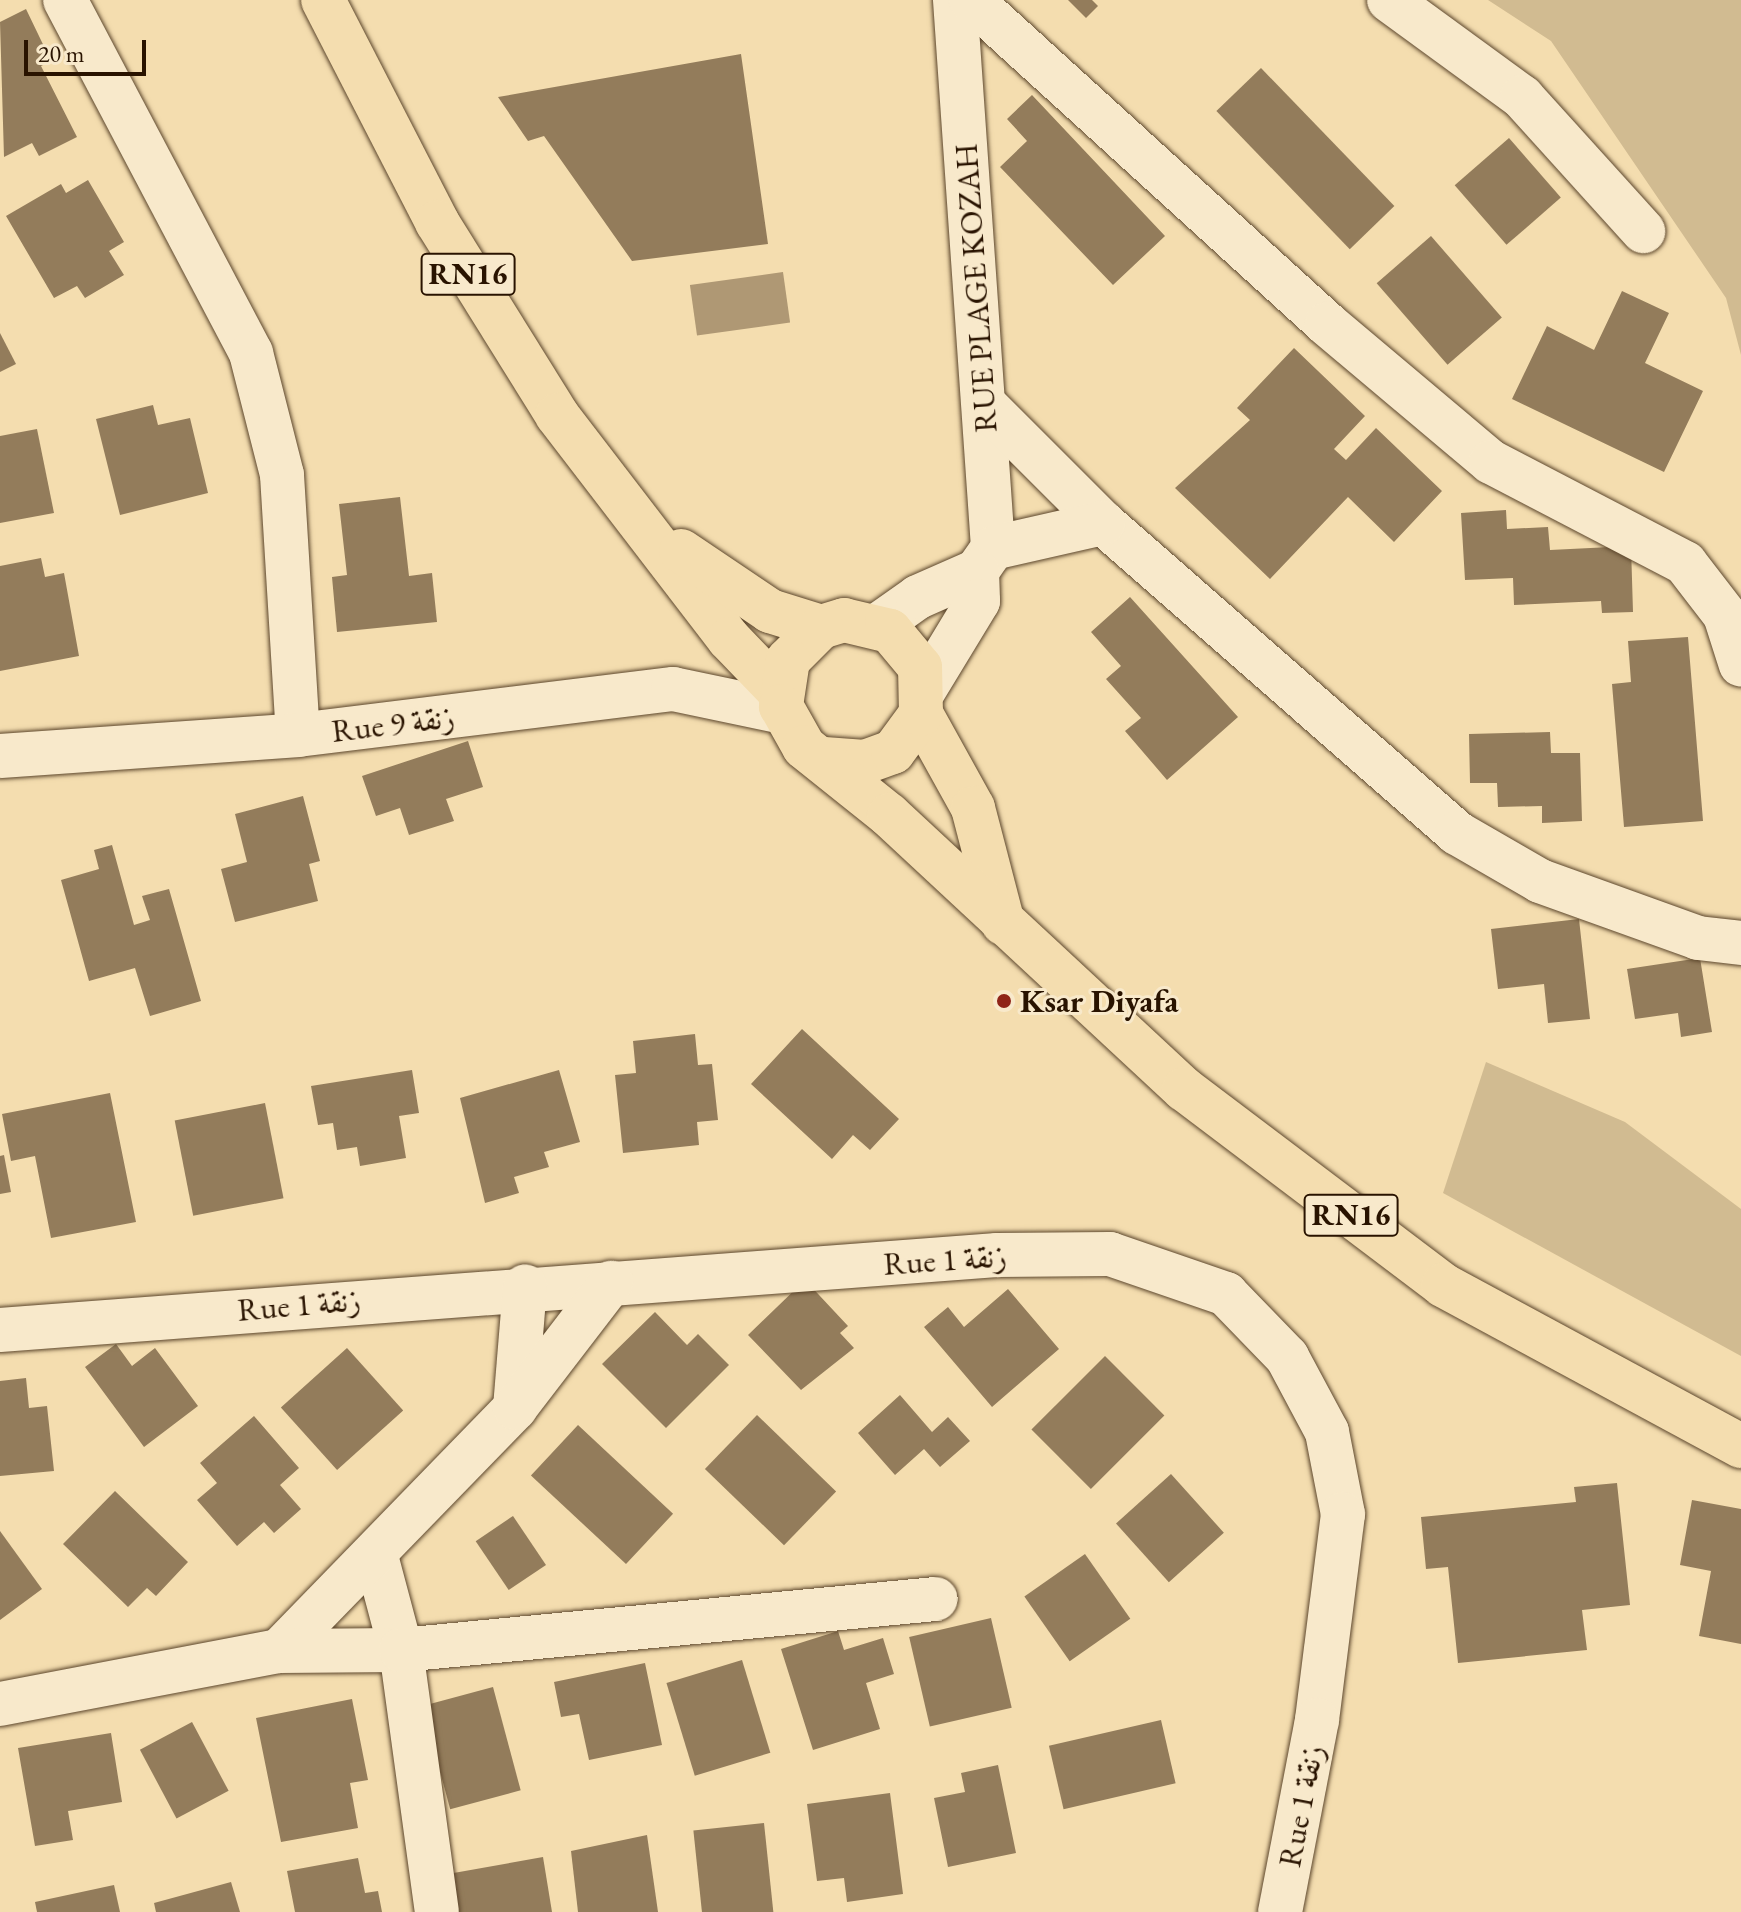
<!DOCTYPE html>
<meta charset="utf-8">
<style>
body{margin:0}
#map{position:relative;width:1741px;height:1912px;overflow:hidden;background:#f4ddaf;font-family:"EB Garamond",Amiri,serif}
div>[style]{position:absolute}
[style*='--x']{left:calc(var(--x)*1px);top:calc(var(--y)*1px);width:calc(var(--w)*1px);rotate:calc(var(--a)*1deg)}
.green>*{inset:0;background:#d1bb91}
.water>*{inset:0;background:#af9874;transform-origin:0 0}
.building>*{inset:0;background:#937c5b;transform-origin:0 0}
.roads{filter:drop-shadow(0 0 2px #5c462c) drop-shadow(0 0 2px #5c462c)}
.minor>*{height:44px;margin:-22px;padding:0 22px;transform-origin:22px;border-radius:22px;background:#f8e9cb}
.major>*{height:44px;margin:-22px;padding:0 22px;transform-origin:22px;border-radius:22px;background:#f4ddaf}
.dots>*{width:22px;height:22px;translate:-50% -50%;box-sizing:border-box;border:4px solid #f8e9cb;border-radius:50%}
span{translate:-50% -50%;white-space:nowrap;text-align:center;line-height:1.15;-webkit-text-stroke:6px #f8e9cb;paint-order:stroke}
.shield-label span{padding:2px 6px;background:#f8e9cb;border:2px solid;border-radius:6px;-webkit-text-stroke-width:0}
.shield-label{font-size:30px;color:#291300;font-weight:700}
.street-label{font-size:32px;color:#291300}
.poi-label{font-size:32px;color:#291300;font-weight:700}
.left{translate:0 -50%;text-align:left}
.scale{position:absolute;left:24px;top:40px;width:122px;height:36px;box-sizing:border-box;border:4px solid #291300;border-top:0;padding-left:10px;font-size:24px;line-height:28px;white-space:nowrap;color:#291300;-webkit-text-stroke:6px #f8e9cb;paint-order:stroke}
</style>
<div id="map">
<div class="green">
<div style="clip-path:polygon(1488px 0,1741px 0,1741px 355px,1726px 298px,1551px 41px)"></div>
<div style="clip-path:polygon(1486px 1062px,1625px 1122px,1741px 1209px,1741px 1356px,1443px 1193px)"></div>
</div>
<div class="water">
<div style="left:783px;top:272px;width:51px;height:94px;rotate:82deg"></div>
</div>
<div class="building">
<div style="clip-path:polygon(1068px 0,1092px 0,1098px 6px,1086px 18px)"></div>
<div style="clip-path:polygon(26px 9px,51px 61px,41px 66px,77px 137px,39px 156px,32px 143px,4px 157px,0 22px)"></div>
<div style="clip-path:polygon(741px 54px,768px 244px,632px 261px,544px 136px,528px 141px,498px 97px)"></div>
<div style="left:1261px;top:68px;width:192px;height:62px;rotate:46deg"></div>
<div style="clip-path:polygon(1032px 95px,1165px 236px,1113px 285px,1000px 167px,1027px 141px,1007px 119px)"></div>
<div style="left:1509px;top:138px;width:79px;height:72px;rotate:49deg"></div>
<div style="clip-path:polygon(88px 180px,124px 242px,109px 251px,124px 275px,85px 298px,77px 286px,54px 298px,6px 216px,61px 184px,66px 193px)"></div>
<div style="left:1431px;top:236px;width:108px;height:72px;rotate:49deg"></div>
<div style="clip-path:polygon(1622px 291px,1669px 313px,1645px 363px,1703px 391px,1664px 472px,1512px 399px,1547px 326px,1594px 350px)"></div>
<div style="clip-path:polygon(0 333px,16px 364px,0 372px)"></div>
<div style="clip-path:polygon(1294px 348px,1365px 416px,1334px 449px,1346px 460px,1376px 428px,1442px 491px,1394px 542px,1348px 497px,1270px 579px,1175px 488px,1250px 420px,1237px 408px)"></div>
<div style="clip-path:polygon(153px 405px,158px 425px,190px 418px,208px 493px,120px 515px,96px 419px)"></div>
<div style="clip-path:polygon(37px 429px,54px 513px,0 523px,0 436px)"></div>
<div style="clip-path:polygon(400px 497px,409px 576px,432px 573px,437px 622px,337px 632px,332px 577px,347px 575px,339px 504px)"></div>
<div style="clip-path:polygon(1506px 510px,1507px 529px,1548px 527px,1550px 550px,1631px 546px,1633px 612px,1602px 613px,1601px 601px,1514px 605px,1513px 578px,1465px 580px,1461px 513px)"></div>
<div style="clip-path:polygon(41px 558px,45px 577px,64px 573px,79px 656px,0 671px,0 566px)"></div>
<div style="clip-path:polygon(1130px 597px,1238px 717px,1167px 780px,1125px 731px,1141px 718px,1106px 679px,1121px 666px,1091px 632px)"></div>
<div style="clip-path:polygon(1688px 637px,1703px 821px,1624px 827px,1612px 684px,1631px 682px,1628px 641px)"></div>
<div style="clip-path:polygon(1550px 732px,1551px 753px,1580px 753px,1582px 821px,1542px 823px,1542px 806px,1498px 807px,1497px 783px,1470px 783px,1469px 734px)"></div>
<div style="clip-path:polygon(468px 741px,483px 787px,446px 799px,454px 821px,409px 835px,400px 808px,376px 816px,362px 776px)"></div>
<div style="clip-path:polygon(303px 796px,320px 861px,309px 864px,318px 901px,235px 922px,221px 869px,247px 862px,235px 814px)"></div>
<div style="clip-path:polygon(112px 845px,134px 925px,150px 920px,142px 896px,169px 889px,201px 1001px,150px 1016px,135px 968px,89px 981px,61px 880px,99px 869px,94px 850px)"></div>
<div style="clip-path:polygon(1579px 919px,1590px 1019px,1548px 1023px,1544px 984px,1498px 989px,1491px 929px)"></div>
<div style="clip-path:polygon(1700px 958px,1712px 1032px,1681px 1037px,1678px 1013px,1635px 1019px,1627px 969px)"></div>
<div style="clip-path:polygon(802px 1029px,899px 1119px,870px 1150px,853px 1135px,832px 1159px,751px 1084px)"></div>
<div style="clip-path:polygon(695px 1034px,698px 1065px,712px 1064px,718px 1120px,697px 1122px,699px 1145px,623px 1153px,615px 1075px,636px 1073px,633px 1041px)"></div>
<div style="clip-path:polygon(412px 1070px,419px 1113px,399px 1116px,406px 1158px,360px 1166px,357px 1147px,337px 1150px,333px 1123px,318px 1125px,311px 1086px)"></div>
<div style="clip-path:polygon(559px 1070px,580px 1142px,544px 1152px,549px 1167px,514px 1177px,519px 1193px,485px 1203px,460px 1098px)"></div>
<div style="clip-path:polygon(110px 1093px,136px 1222px,51px 1238px,35px 1156px,11px 1161px,2px 1114px)"></div>
<div style="left:265px;top:1103px;width:97px;height:92px;rotate:79deg"></div>
<div style="clip-path:polygon(4px 1155px,11px 1192px,0 1194px,0 1156px)"></div>
<div style="clip-path:polygon(805px 1280px,848px 1326px,840px 1333px,854px 1348px,801px 1390px,748px 1335px)"></div>
<div style="clip-path:polygon(1008px 1289px,1059px 1349px,992px 1407px,924px 1327px,948px 1307px,964px 1327px)"></div>
<div style="clip-path:polygon(655px 1312px,687px 1345px,698px 1334px,729px 1365px,666px 1428px,602px 1364px)"></div>
<div style="clip-path:polygon(116px 1344px,132px 1366px,155px 1348px,198px 1406px,144px 1447px,85px 1367px)"></div>
<div style="left:347px;top:1348px;width:84px;height:89px;rotate:48deg"></div>
<div style="left:1105px;top:1356px;width:84px;height:104px;rotate:45deg"></div>
<div style="clip-path:polygon(26px 1378px,29px 1408px,47px 1406px,54px 1471px,0 1476px,0 1381px)"></div>
<div style="clip-path:polygon(900px 1395px,932px 1432px,948px 1417px,970px 1441px,940px 1467px,924px 1449px,895px 1475px,858px 1433px)"></div>
<div style="left:757px;top:1415px;width:110px;height:75px;rotate:44deg"></div>
<div style="clip-path:polygon(254px 1416px,299px 1468px,280px 1485px,301px 1509px,274px 1533px,264px 1522px,237px 1546px,197px 1500px,217px 1483px,200px 1463px)"></div>
<div style="left:578px;top:1425px;width:130px;height:69px;rotate:43deg"></div>
<div style="left:1171px;top:1474px;width:79px;height:74px;rotate:48deg"></div>
<div style="clip-path:polygon(1617px 1483px,1630px 1605px,1582px 1610px,1587px 1650px,1458px 1663px,1448px 1567px,1426px 1569px,1421px 1517px,1576px 1502px,1574px 1487px)"></div>
<div style="clip-path:polygon(115px 1491px,188px 1562px,156px 1596px,147px 1588px,128px 1607px,63px 1544px)"></div>
<div style="clip-path:polygon(1692px 1500px,1741px 1509px,1741px 1644px,1699px 1636px,1711px 1571px,1680px 1565px)"></div>
<div style="left:513px;top:1516px;width:59px;height:45px;rotate:56deg"></div>
<div style="clip-path:polygon(0 1531px,42px 1589px,0 1620px)"></div>
<div style="left:1085px;top:1554px;width:79px;height:74px;rotate:55deg"></div>
<div style="left:991px;top:1618px;width:92px;height:84px;rotate:77deg"></div>
<div style="clip-path:polygon(838px 1631px,844px 1650px,883px 1638px,894px 1674px,866px 1683px,880px 1729px,813px 1750px,781px 1649px)"></div>
<div style="left:742px;top:1660px;width:97px;height:79px;rotate:73deg"></div>
<div style="clip-path:polygon(645px 1663px,662px 1745px,589px 1760px,579px 1714px,561px 1717px,554px 1682px)"></div>
<div style="left:493px;top:1687px;width:107px;height:73px;rotate:75deg"></div>
<div style="clip-path:polygon(352px 1699px,368px 1780px,350px 1783px,358px 1828px,281px 1842px,256px 1718px)"></div>
<div style="left:1161px;top:1720px;width:65px;height:115px;rotate:77deg"></div>
<div style="left:192px;top:1722px;width:78px;height:59px;rotate:62deg"></div>
<div style="clip-path:polygon(111px 1733px,122px 1802px,68px 1811px,73px 1840px,35px 1846px,18px 1748px)"></div>
<div style="clip-path:polygon(998px 1765px,1016px 1853px,948px 1867px,934px 1798px,965px 1792px,961px 1773px)"></div>
<div style="clip-path:polygon(890px 1793px,903px 1894px,847px 1902px,844px 1878px,817px 1881px,807px 1804px)"></div>
<div style="left:764px;top:1823px;width:90px;height:71px;rotate:84deg"></div>
<div style="clip-path:polygon(647px 1835px,658px 1912px,578px 1912px,571px 1851px)"></div>
<div style="clip-path:polygon(543px 1857px,552px 1912px,454px 1912px,448px 1874px)"></div>
<div style="clip-path:polygon(358px 1858px,365px 1893px,378px 1891px,382px 1912px,295px 1912px,287px 1871px)"></div>
<div style="clip-path:polygon(231px 1882px,240px 1912px,156px 1912px,154px 1903px)"></div>
<div style="clip-path:polygon(114px 1885px,120px 1912px,37px 1912px,35px 1902px)"></div>
</div>
<div class="roads">
<div class="minor">
<div style="--x:65;--y:0;--w:399;--a:62.2"></div>
<div style="--x:251;--y:353;--w:126;--a:75.7"></div>
<div style="--x:282;--y:475;--w:260;--a:86.5"></div>
<div style="--x:955;--y:0;--w:549;--a:86.03"></div>
<div style="--x:993;--y:548;--w:28;--a:125"></div>
<div style="--x:971;--y:0;--w:481;--a:42.3"></div>
<div style="--x:1327;--y:324;--w:214;--a:40.1"></div>
<div style="--x:1491;--y:462;--w:219;--a:27.5"></div>
<div style="--x:1685;--y:563;--w:66;--a:52.4"></div>
<div style="--x:1725;--y:615;--w:52;--a:72.3"></div>
<div style="--x:1389;--y:0;--w:165;--a:36.1"></div>
<div style="--x:1522;--y:97;--w:181;--a:47.9"></div>
<div style="--x:986;--y:406;--w:165;--a:45"></div>
<div style="--x:1103;--y:523;--w:471;--a:41.2"></div>
<div style="--x:1457;--y:833;--w:96;--a:30"></div>
<div style="--x:1540;--y:881;--w:168;--a:19.8"></div>
<div style="--x:1698;--y:938;--w:43;--a:6.6"></div>
<div style="--x:993;--y:548;--w:113;--a:-12.8"></div>
<div style="--x:877;--y:626;--w:50;--a:-35.3"></div>
<div style="--x:918;--y:597;--w:64;--a:-23.8"></div>
<div style="--x:977;--y:571;--w:30;--a:88"></div>
<div style="--x:978;--y:601;--w:104;--a:121.2"></div>
<div style="--x:0;--y:756;--w:299;--a:-4"></div>
<div style="--x:298;--y:735;--w:378;--a:-7"></div>
<div style="--x:673;--y:689;--w:112;--a:11.8"></div>
<div style="--x:0;--y:1330;--w:1000;--a:-4.3"></div>
<div style="--x:997;--y:1255;--w:113;--a:-0.5"></div>
<div style="--x:1110;--y:1254;--w:123;--a:19"></div>
<div style="--x:1226;--y:1294;--w:88;--a:45.9"></div>
<div style="--x:1287;--y:1357;--w:85;--a:61.9"></div>
<div style="--x:1327;--y:1432;--w:84;--a:79"></div>
<div style="--x:1343;--y:1514;--w:208;--a:97.2"></div>
<div style="--x:1317;--y:1720;--w:196;--a:100.9"></div>
<div style="--x:515;--y:1408;--w:122;--a:-85.3"></div>
<div style="--x:376;--y:1556;--w:97;--a:75.1"></div>
<div style="--x:401;--y:1650;--w:264;--a:82.2"></div>
<div style="--x:279;--y:1651;--w:339;--a:-45.8"></div>
<div style="--x:515;--y:1408;--w:158;--a:-52.5"></div>
<div style="--x:0;--y:1704;--w:284;--a:-10.8"></div>
<div style="--x:279;--y:1651;--w:122;--a:-0.5"></div>
<div style="--x:401;--y:1650;--w:537;--a:-5.45"></div>
</div>
<div class="major">
<div style="--x:323;--y:0;--w:250;--a:62.8"></div>
<div style="--x:437;--y:222;--w:227;--a:58.1"></div>
<div style="--x:557;--y:415;--w:282;--a:52.5"></div>
<div style="--x:729;--y:639;--w:75;--a:46.1"></div>
<div style="--x:681;--y:551;--w:107;--a:34"></div>
<div style="--x:770;--y:611;--w:53;--a:17.4"></div>
<div style="--x:921;--y:714;--w:107;--a:61"></div>
<div style="--x:973;--y:808;--w:119;--a:75.4"></div>
<div style="--x:824;--y:759;--w:41;--a:4.2"></div>
<div style="--x:865;--y:762;--w:30;--a:-20"></div>
<div style="--x:893;--y:752;--w:47;--a:-53.6"></div>
<div style="--x:921;--y:714;--w:47;--a:-91.2"></div>
<div style="--x:920;--y:667;--w:47;--a:-129.8"></div>
<div style="--x:890;--y:631;--w:47;--a:-166.6"></div>
<div style="--x:844;--y:620;--w:24;--a:163"></div>
<div style="--x:821;--y:627;--w:47;--a:135"></div>
<div style="--x:788;--y:660;--w:47;--a:98.7"></div>
<div style="--x:781;--y:706;--w:47;--a:60.7"></div>
<div style="--x:804;--y:747;--w:109;--a:38.7"></div>
<div style="--x:889;--y:815;--w:403;--a:42.9"></div>
<div style="--x:1184;--y:1089;--w:325;--a:37.1"></div>
<div style="--x:1443;--y:1285;--w:339;--a:28.4"></div>
</div>
</div>
<div class="dots">
<div style="left:1004px;top:1001px;background:#8f2418"></div>
</div>
<div class="shield-label">
<span style="left:468px;top:274px">RN16</span>
<span style="left:1351px;top:1215px">RN16</span>
</div>
<div class="street-label">
<span style="left:976px;top:288px;rotate:-94deg">RUE PLAGE KOZAH</span>
<span style="left:393px;top:724px;rotate:-7deg">Rue 9 زنقة</span>
<span style="left:945px;top:1260px;rotate:-4deg">Rue 1 زنقة</span>
<span style="left:299px;top:1305px;rotate:-5deg">Rue 1 زنقة</span>
<span style="left:1301px;top:1806px;rotate:-79deg">Rue 1 زنقة</span>
</div>
<div class="poi-label">
<span class="left" style="left:1020px;top:1001px">Ksar Diyafa</span>
</div>
<div class="scale">20 m</div>
</div>
